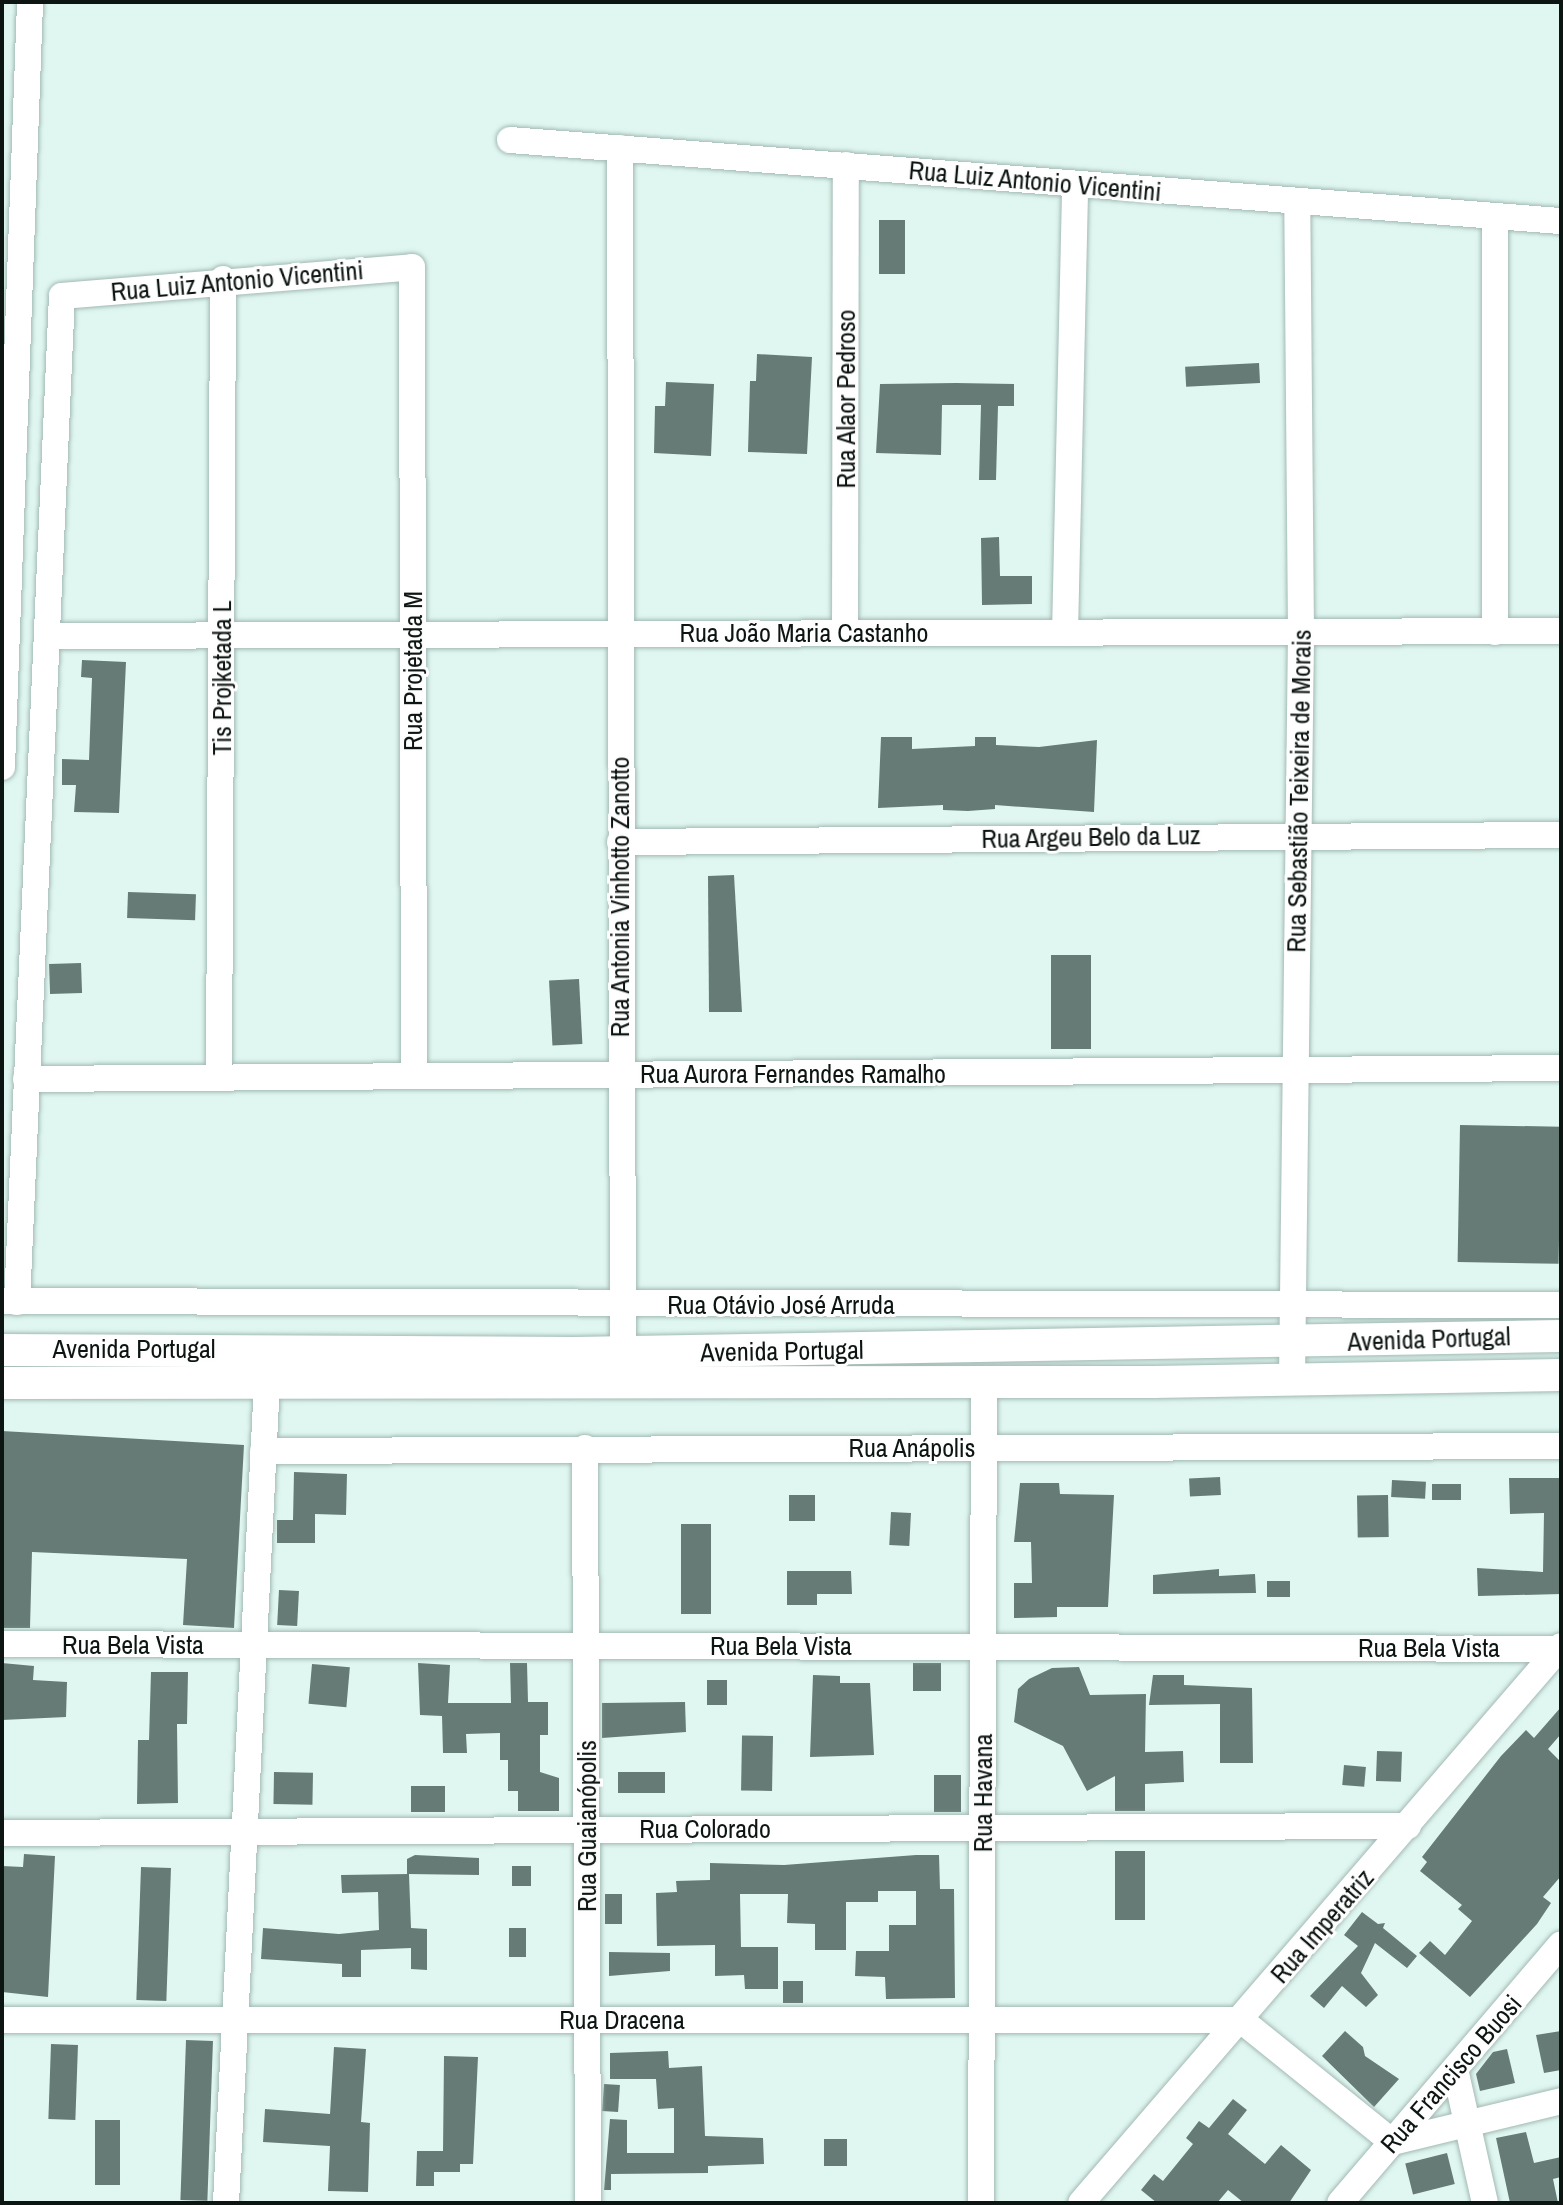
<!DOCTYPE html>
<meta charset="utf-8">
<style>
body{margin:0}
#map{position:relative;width:1563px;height:2205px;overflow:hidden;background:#e0f7f1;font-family:"Archivo Narrow",sans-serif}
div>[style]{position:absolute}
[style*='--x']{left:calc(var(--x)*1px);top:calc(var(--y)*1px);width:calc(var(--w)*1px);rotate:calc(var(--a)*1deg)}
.building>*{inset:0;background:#677b76;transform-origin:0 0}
.roads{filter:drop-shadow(0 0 2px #a3b9b4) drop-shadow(0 0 2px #a3b9b4)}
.minor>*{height:26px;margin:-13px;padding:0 13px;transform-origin:13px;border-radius:13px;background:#fff}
.major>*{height:32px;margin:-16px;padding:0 16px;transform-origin:16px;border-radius:16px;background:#fff}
span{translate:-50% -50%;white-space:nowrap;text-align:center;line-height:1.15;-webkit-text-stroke:6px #fefefe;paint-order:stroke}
.street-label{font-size:26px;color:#0d1513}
.frame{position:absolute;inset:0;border:4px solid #0d1513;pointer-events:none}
</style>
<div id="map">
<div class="building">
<div style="left:879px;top:220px;width:26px;height:54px"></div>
<div style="clip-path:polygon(757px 354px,812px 357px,807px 454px,748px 452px,750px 381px,756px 381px)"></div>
<div style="left:1259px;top:363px;width:20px;height:74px;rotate:87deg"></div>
<div style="clip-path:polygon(666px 382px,714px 384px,711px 456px,654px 453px,655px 406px,665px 406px)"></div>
<div style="clip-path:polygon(956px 383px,1014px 384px,1014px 406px,998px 406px,996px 480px,979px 480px,981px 405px,942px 405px,941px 455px,876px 453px,880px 384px)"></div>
<div style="clip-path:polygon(999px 537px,1000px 576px,1032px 576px,1032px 604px,982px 605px,981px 538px)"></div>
<div style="clip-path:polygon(82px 660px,126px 662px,119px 813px,74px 812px,76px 785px,62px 785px,62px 759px,89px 760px,92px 678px,81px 677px)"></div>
<div style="clip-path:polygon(881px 737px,912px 737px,912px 749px,975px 746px,975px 737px,996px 737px,996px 745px,1039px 747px,1097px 740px,1094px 812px,995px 805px,995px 809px,968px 811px,943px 810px,943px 805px,878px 808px)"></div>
<div style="clip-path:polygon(734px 875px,742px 1012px,709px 1012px,708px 876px)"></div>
<div style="left:128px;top:892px;width:68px;height:26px;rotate:2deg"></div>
<div style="left:1051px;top:955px;width:40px;height:94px"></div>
<div style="left:81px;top:963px;width:30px;height:32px;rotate:88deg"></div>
<div style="left:579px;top:979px;width:65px;height:30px;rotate:87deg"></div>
<div style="left:1460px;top:1125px;width:101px;height:137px;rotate:1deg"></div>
<div style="clip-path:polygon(2px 1431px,244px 1445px,234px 1628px,183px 1625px,187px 1559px,32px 1552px,30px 1628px,2px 1628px)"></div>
<div style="clip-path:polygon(294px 1472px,347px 1474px,346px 1515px,315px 1514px,315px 1543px,277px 1543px,277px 1520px,293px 1520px)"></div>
<div style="left:1220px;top:1477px;width:18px;height:31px;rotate:87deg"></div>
<div style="clip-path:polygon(1509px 1478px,1561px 1478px,1561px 1594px,1478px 1596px,1477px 1568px,1543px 1572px,1544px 1513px,1510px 1514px)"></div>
<div style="left:1392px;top:1480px;width:34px;height:17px;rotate:3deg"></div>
<div style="clip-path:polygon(1020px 1483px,1059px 1483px,1060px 1494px,1114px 1495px,1108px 1607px,1057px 1607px,1057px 1617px,1014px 1618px,1014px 1583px,1032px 1583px,1031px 1542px,1014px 1542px)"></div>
<div style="left:1432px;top:1484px;width:29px;height:16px"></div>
<div style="left:789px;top:1495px;width:26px;height:26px"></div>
<div style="left:1388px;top:1495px;width:42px;height:31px;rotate:89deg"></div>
<div style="left:891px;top:1512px;width:20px;height:33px;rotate:3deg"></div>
<div style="left:681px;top:1524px;width:30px;height:90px"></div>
<div style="clip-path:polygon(1219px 1569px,1219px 1576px,1255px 1574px,1256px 1593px,1153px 1594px,1153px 1575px)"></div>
<div style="clip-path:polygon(787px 1571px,851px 1571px,852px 1594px,817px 1594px,817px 1605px,787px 1605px)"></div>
<div style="left:1267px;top:1581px;width:23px;height:16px"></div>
<div style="left:279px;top:1590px;width:20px;height:35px;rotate:3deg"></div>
<div style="clip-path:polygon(2px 1663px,34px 1666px,33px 1680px,67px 1682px,66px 1717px,2px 1720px)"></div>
<div style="clip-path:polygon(418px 1663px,450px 1665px,448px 1703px,511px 1703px,510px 1663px,527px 1663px,528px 1702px,548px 1702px,548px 1735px,540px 1735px,540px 1772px,559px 1778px,559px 1811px,518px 1811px,518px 1791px,508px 1791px,508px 1760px,500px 1760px,500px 1733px,466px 1734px,467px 1753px,443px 1753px,442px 1716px,420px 1715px)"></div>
<div style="left:913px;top:1663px;width:28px;height:28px"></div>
<div style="left:312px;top:1664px;width:38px;height:40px;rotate:5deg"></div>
<div style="clip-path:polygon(1079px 1667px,1090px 1695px,1146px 1694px,1145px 1752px,1183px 1751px,1184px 1782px,1145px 1784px,1145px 1811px,1115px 1811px,1115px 1776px,1087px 1791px,1063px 1746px,1014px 1722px,1018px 1689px,1029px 1679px,1052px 1668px)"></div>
<div style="clip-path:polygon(151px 1672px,188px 1672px,187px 1724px,177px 1724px,178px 1803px,137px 1804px,138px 1740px,149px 1740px)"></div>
<div style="clip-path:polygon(813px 1675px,840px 1676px,840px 1683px,870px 1683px,874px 1755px,810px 1757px)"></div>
<div style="clip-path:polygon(1153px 1675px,1184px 1675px,1184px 1685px,1252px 1688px,1253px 1763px,1220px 1763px,1220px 1704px,1149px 1705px)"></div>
<div style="left:707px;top:1680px;width:20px;height:25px"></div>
<div style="clip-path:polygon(685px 1702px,686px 1732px,602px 1738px,602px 1703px)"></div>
<div style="clip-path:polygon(1561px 1707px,1561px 1734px,1548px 1749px,1561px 1762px,1561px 1876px,1543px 1897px,1551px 1903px,1537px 1924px,1470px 1997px,1419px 1953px,1430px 1941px,1445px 1955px,1472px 1921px,1458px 1909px,1462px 1905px,1420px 1871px,1427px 1862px,1422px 1857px,1501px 1756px,1526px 1730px,1534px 1738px)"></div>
<div style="left:773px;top:1736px;width:55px;height:31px;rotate:91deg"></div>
<div style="left:1377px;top:1751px;width:25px;height:30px;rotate:2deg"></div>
<div style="left:1344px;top:1765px;width:22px;height:20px;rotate:5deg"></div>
<div style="left:274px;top:1772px;width:39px;height:32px;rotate:1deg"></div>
<div style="left:665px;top:1772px;width:21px;height:47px;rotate:90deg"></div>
<div style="left:934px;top:1775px;width:27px;height:37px"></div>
<div style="left:411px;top:1786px;width:34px;height:26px"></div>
<div style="left:1115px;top:1851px;width:30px;height:69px"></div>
<div style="clip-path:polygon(24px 1854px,55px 1856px,48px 1997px,2px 1992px,2px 1866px,23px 1867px)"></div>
<div style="clip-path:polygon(415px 1855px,479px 1858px,479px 1875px,407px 1874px,407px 1859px)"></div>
<div style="clip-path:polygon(916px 1855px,939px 1855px,940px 1889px,954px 1889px,955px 1998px,886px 1999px,885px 1977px,855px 1976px,856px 1951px,889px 1951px,889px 1925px,916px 1925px,916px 1891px,878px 1891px,878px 1902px,846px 1902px,846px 1950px,815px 1950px,815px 1924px,787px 1923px,788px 1894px,740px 1894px,741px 1947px,778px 1947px,778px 1989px,745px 1989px,744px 1975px,715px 1976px,715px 1945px,657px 1946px,656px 1893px,677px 1892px,676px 1881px,710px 1880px,710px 1863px,784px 1865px)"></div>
<div style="left:512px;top:1866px;width:19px;height:20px"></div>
<div style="left:141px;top:1867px;width:30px;height:133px;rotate:2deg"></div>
<div style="clip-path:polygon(409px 1874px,411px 1928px,427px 1929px,427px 1970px,411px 1969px,411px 1948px,361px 1950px,361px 1977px,342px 1977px,342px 1964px,261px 1959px,263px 1928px,339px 1934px,379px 1930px,378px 1892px,342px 1893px,341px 1875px)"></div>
<div style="left:605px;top:1894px;width:17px;height:30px"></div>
<div style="clip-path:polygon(1362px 1912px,1378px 1924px,1385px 1923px,1383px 1928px,1417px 1956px,1407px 1968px,1375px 1943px,1361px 1973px,1378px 1995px,1366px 2007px,1342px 1986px,1324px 2008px,1310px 1996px,1358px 1946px,1344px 1935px)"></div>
<div style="left:509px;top:1928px;width:17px;height:29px"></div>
<div style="clip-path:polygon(609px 1952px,670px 1953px,670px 1971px,609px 1976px)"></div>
<div style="left:783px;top:1981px;width:20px;height:22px"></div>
<div style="clip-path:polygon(1345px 2031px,1363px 2047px,1365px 2056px,1399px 2079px,1374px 2107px,1322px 2056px)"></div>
<div style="clip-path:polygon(1561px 2031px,1561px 2070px,1544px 2073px,1536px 2035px)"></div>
<div style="left:186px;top:2040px;width:27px;height:160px;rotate:2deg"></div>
<div style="left:51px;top:2044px;width:27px;height:75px;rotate:2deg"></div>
<div style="clip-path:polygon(334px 2047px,366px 2049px,361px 2122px,370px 2123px,368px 2192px,328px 2191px,330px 2146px,263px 2142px,265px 2109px,330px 2114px)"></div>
<div style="clip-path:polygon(1507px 2049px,1515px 2083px,1480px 2091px,1476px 2074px,1493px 2052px)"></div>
<div style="clip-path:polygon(668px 2051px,669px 2068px,702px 2066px,705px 2136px,763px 2138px,764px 2164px,708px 2166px,708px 2173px,611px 2174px,611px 2190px,604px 2190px,610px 2119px,627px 2120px,627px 2153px,674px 2153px,674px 2108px,658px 2109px,656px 2079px,610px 2079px,610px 2053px)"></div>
<div style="clip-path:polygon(444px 2056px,478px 2057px,473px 2164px,460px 2164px,460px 2172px,434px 2172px,434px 2186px,416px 2186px,417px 2151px,443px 2151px)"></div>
<div style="left:604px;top:2084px;width:16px;height:27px;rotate:4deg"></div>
<div style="clip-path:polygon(1233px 2099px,1247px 2110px,1228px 2134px,1265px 2164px,1281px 2145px,1311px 2170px,1289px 2203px,1244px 2203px,1228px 2190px,1217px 2203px,1157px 2203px,1141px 2190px,1154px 2174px,1163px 2181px,1193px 2144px,1186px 2138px,1199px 2121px,1209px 2128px)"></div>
<div style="left:95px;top:2120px;width:25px;height:65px"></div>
<div style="clip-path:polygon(1526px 2132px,1534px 2163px,1561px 2157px,1561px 2177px,1553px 2179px,1558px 2203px,1510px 2203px,1496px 2138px)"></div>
<div style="left:824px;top:2139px;width:23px;height:27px"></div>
<div style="left:1447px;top:2153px;width:32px;height:43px;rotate:76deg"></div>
</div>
<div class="roads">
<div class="minor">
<div style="--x:510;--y:140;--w:1054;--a:4.41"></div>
<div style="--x:620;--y:148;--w:1204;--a:89.86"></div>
<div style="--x:1495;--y:217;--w:415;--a:90"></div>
<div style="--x:845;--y:633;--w:468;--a:-89.9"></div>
<div style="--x:1065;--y:633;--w:449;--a:-88.7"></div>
<div style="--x:48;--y:636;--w:1513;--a:-0.19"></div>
<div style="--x:2;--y:767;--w:766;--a:-87.9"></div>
<div style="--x:620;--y:842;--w:941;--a:-0.43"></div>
<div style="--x:219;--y:1077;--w:798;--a:-89.71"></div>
<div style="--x:26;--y:1079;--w:1535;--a:-0.41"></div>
<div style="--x:2;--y:1301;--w:1559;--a:0.15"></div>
<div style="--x:17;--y:1302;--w:1007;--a:-87.44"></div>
<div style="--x:62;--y:296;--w:351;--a:-4.7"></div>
<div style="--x:412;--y:267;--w:809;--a:89.86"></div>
<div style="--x:1292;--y:1380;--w:748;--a:-89.31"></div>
<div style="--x:1301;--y:632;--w:430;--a:-90.5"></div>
<div style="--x:585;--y:1448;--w:755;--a:89.77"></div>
<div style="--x:263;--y:1451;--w:1298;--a:-0.22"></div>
<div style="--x:2;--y:1644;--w:1557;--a:0.18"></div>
<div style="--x:2;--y:1833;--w:1406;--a:-0.29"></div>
<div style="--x:2;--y:2020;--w:1239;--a:0"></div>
<div style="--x:1241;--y:2020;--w:194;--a:38.9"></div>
<div style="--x:1392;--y:2142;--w:174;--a:-13.6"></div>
<div style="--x:1455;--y:2069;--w:137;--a:77.4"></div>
<div style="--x:226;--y:2203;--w:821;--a:-87.14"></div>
<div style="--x:981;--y:2203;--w:821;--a:-89.79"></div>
<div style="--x:1081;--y:2203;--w:735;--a:-49.25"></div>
<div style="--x:1340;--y:2203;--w:340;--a:-49.5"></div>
</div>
<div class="major">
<div style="--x:2;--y:1350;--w:572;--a:0.3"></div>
<div style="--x:574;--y:1353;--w:987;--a:-0.99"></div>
<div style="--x:2;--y:1383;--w:1151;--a:-0.05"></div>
<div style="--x:1153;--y:1382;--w:408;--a:-1"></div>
</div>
</div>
<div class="street-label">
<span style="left:1035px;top:181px;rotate:5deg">Rua Luiz Antonio Vicentini</span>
<span style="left:237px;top:281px;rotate:-5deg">Rua Luiz Antonio Vicentini</span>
<span style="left:846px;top:399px;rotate:-90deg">Rua Alaor Pedroso</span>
<span style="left:804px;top:633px">Rua João Maria Castanho</span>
<span style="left:413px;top:671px;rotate:-90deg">Rua Projetada M</span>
<span style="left:222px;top:678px;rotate:-90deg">Tis Projketada L</span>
<span style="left:1299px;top:791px;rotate:-89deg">Rua Sebastião Teixeira de Morais</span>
<span style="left:1091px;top:837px;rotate:-1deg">Rua Argeu Belo da Luz</span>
<span style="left:620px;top:897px;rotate:-90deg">Rua Antonia Vinhotto Zanotto</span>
<span style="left:793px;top:1074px">Rua Aurora Fernandes Ramalho</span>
<span style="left:781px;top:1305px">Rua Otávio José Arruda</span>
<span style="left:1429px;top:1339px;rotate:-2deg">Avenida Portugal</span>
<span style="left:134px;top:1349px">Avenida Portugal</span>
<span style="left:782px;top:1351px;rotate:-1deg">Avenida Portugal</span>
<span style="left:912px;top:1448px">Rua Anápolis</span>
<span style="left:133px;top:1645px">Rua Bela Vista</span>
<span style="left:781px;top:1646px">Rua Bela Vista</span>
<span style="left:1429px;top:1648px">Rua Bela Vista</span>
<span style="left:983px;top:1793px;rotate:-90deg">Rua Havana</span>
<span style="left:587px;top:1826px;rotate:-90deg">Rua Guaianópolis</span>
<span style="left:705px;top:1829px">Rua Colorado</span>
<span style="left:1322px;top:1926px;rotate:-49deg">Rua Imperatriz</span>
<span style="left:622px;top:2020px">Rua Dracena</span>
<span style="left:1451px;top:2074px;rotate:-49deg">Rua Francisco Buosi</span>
</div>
<div class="frame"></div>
</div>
